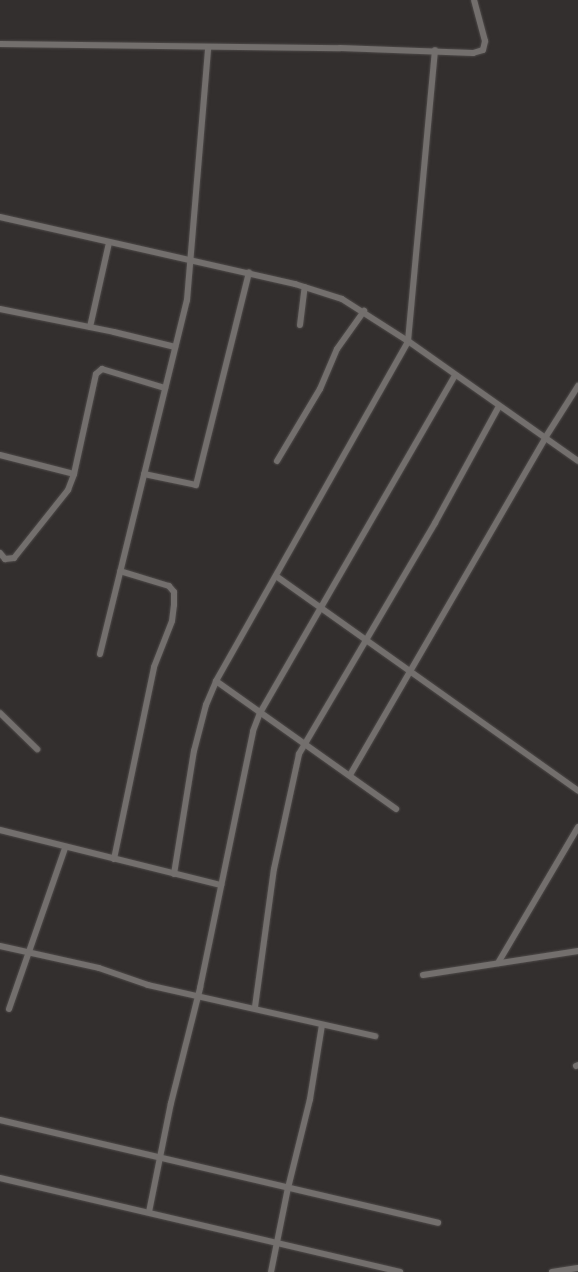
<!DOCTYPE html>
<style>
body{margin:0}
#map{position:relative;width:578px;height:1272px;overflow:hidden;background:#332f2e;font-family:"Times New Roman",serif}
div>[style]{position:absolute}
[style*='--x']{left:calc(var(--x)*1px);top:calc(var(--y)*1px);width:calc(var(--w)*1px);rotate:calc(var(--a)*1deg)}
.roads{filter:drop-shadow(0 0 1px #4e4a49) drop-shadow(0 0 1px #4e4a49)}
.minor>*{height:6px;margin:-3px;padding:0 3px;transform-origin:3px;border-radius:3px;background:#736f6d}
span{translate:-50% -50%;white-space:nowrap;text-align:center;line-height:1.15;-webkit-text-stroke:4px #332f2e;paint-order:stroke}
</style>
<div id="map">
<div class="roads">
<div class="minor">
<div style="--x:0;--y:44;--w:340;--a:0.7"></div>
<div style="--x:340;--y:48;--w:133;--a:2.2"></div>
<div style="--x:473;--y:53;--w:10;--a:-17"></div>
<div style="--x:483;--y:50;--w:9;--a:-77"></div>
<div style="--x:485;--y:41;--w:42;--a:-105"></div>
<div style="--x:0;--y:217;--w:303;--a:12.8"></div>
<div style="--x:295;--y:284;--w:49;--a:17.7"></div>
<div style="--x:342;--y:299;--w:78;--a:32.5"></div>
<div style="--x:408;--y:341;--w:208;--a:35.2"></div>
<div style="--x:0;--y:309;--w:116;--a:11.4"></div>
<div style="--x:114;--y:332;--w:63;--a:13.8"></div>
<div style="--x:300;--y:325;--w:38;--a:-83"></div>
<div style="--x:90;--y:327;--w:86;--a:-77.3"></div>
<div style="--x:0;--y:455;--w:76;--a:14.4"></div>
<div style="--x:277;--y:461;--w:84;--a:-59.2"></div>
<div style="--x:320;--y:389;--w:43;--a:-67"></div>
<div style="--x:337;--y:349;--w:47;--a:-54.6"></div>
<div style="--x:144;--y:474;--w:53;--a:11.9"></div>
<div style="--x:196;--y:485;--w:219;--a:-76"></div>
<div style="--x:0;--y:553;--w:8;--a:50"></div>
<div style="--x:5;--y:559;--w:9;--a:-6"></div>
<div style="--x:14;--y:558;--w:87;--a:-51.5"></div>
<div style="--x:68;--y:490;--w:17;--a:-69"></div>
<div style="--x:74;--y:474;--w:102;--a:-77.6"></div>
<div style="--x:96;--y:374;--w:8;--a:-40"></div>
<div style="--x:102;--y:369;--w:66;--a:16.8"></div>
<div style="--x:276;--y:576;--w:371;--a:35.4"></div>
<div style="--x:100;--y:654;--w:365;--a:-76.2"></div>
<div style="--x:187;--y:300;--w:253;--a:-85.2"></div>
<div style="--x:216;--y:681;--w:221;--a:35.4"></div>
<div style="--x:0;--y:713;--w:52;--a:44.2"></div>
<div style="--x:350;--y:775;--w:389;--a:-59.9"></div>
<div style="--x:545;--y:438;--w:62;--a:-57.6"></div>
<div style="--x:0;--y:830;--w:228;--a:14"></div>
<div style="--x:114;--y:859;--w:196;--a:-78.2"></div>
<div style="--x:154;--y:667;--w:49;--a:-68.6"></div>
<div style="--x:172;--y:621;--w:16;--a:-83"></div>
<div style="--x:174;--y:605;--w:13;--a:-90"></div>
<div style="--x:174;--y:592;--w:8;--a:-130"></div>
<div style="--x:169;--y:586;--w:51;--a:-163"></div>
<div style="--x:174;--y:874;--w:125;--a:-80.8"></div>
<div style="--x:194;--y:751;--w:48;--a:-75.4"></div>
<div style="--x:206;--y:705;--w:26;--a:-67"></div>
<div style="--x:216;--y:681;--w:390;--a:-60.5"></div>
<div style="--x:408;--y:341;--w:292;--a:-84.7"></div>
<div style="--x:0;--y:946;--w:101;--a:12.5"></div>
<div style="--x:99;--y:968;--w:52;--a:19.1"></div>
<div style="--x:148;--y:985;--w:233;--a:12.7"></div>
<div style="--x:498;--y:963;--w:158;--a:-59.5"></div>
<div style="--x:423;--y:975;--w:157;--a:-8.8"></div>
<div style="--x:255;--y:1007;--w:139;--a:-82.2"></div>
<div style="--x:274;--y:869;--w:118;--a:-77.7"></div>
<div style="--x:299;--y:754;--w:268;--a:-59.5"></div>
<div style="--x:435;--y:523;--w:133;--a:-61.3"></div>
<div style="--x:9;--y:1009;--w:170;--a:-70.8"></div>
<div style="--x:576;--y:1066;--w:2;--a:-27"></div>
<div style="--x:0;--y:1120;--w:450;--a:13.2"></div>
<div style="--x:0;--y:1178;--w:411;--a:13.2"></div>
<div style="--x:149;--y:1212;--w:111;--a:-78.6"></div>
<div style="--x:171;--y:1103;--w:119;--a:-75.8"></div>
<div style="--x:200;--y:988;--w:262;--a:-78.3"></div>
<div style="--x:253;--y:731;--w:19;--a:-69"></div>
<div style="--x:260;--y:713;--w:390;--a:-60"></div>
<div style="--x:271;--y:1272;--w:86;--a:-78.6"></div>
<div style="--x:288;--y:1188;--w:92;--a:-76.1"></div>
<div style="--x:310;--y:1099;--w:75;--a:-80.8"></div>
<div style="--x:552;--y:1272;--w:26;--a:-9"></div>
</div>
</div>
</div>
